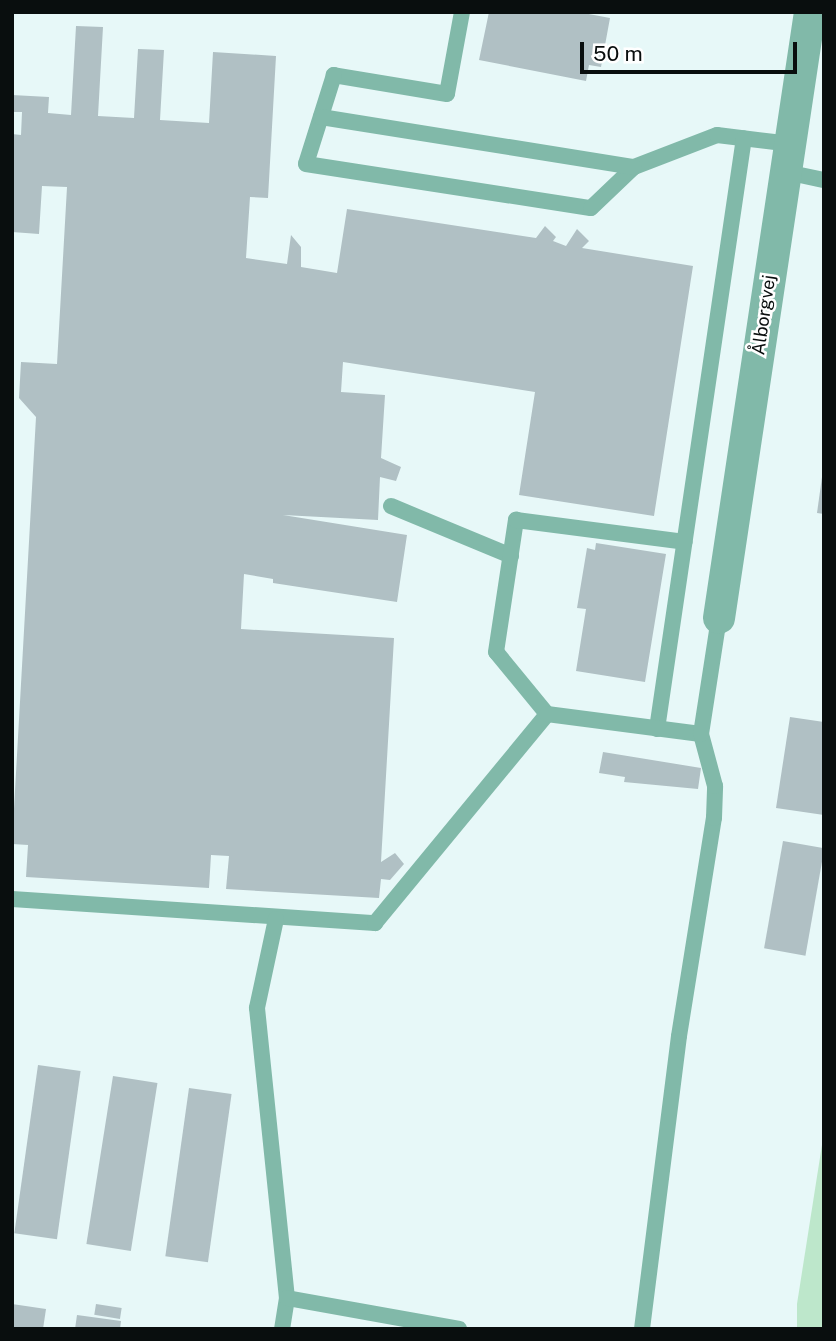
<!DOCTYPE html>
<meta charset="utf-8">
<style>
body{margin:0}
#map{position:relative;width:836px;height:1341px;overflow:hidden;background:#e7f8f8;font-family:"Public Sans",sans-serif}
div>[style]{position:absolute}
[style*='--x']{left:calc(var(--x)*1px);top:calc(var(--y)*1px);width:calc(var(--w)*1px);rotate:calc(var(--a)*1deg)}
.green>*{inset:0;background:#bde7cb}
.building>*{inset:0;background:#b0c0c4;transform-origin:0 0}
.lane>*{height:16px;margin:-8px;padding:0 8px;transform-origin:8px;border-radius:8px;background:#81b9a9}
.street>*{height:32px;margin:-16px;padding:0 16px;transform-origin:16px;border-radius:16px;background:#81b9a9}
span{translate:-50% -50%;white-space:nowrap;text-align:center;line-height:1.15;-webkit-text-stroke:5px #fff;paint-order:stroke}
.street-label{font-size:18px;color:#090e0e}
.frame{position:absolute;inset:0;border:14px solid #090e0e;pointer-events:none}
.scale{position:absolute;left:580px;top:42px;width:217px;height:32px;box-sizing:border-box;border:4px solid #090e0e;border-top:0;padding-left:9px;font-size:21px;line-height:24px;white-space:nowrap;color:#090e0e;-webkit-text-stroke:5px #fff;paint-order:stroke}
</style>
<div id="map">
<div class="green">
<div style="clip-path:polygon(824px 1132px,824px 1329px,797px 1329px,797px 1304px)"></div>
</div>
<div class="building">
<div style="clip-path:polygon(489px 12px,578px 12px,610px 18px,601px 67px,589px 65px,586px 81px,479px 60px)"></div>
<div style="clip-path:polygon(76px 26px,103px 27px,98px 116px,134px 118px,138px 49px,164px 50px,160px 120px,209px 123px,213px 52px,276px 56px,268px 198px,250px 197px,246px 258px,287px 264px,291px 235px,301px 247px,301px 267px,337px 273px,347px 209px,536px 238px,545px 226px,556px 237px,553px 241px,566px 246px,577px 229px,589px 241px,582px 248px,693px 266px,654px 516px,519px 495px,535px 392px,343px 362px,341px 392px,385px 395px,381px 458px,401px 467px,396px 481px,380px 477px,378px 520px,283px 515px,407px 535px,397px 602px,273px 583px,273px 579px,244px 574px,241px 629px,394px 638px,381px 862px,395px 853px,404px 864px,390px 880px,381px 879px,379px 898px,226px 889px,229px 856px,211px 855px,209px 888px,26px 877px,28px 845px,12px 844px,36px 417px,19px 398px,21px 362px,57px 364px,67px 187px,42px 186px,39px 234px,12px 232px,12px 134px,21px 135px,22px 112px,12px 112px,12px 95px,49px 97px,48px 113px,71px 115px)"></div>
<div style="clip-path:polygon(822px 477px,824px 477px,824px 514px,817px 513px)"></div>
<div style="clip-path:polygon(596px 543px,666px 554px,645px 682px,576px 671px,586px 609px,577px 608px,587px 548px,595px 550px)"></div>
<div style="clip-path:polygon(790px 717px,824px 722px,824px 815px,776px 808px)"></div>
<div style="clip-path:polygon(603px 752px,701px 768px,698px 789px,624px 782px,625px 777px,599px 773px)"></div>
<div style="left:783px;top:841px;width:42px;height:109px;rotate:10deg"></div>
<div style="left:38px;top:1065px;width:43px;height:170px;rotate:8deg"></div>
<div style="left:113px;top:1076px;width:45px;height:170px;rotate:9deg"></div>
<div style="left:189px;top:1088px;width:43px;height:170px;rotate:8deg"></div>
<div style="clip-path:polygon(12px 1304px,46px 1309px,43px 1329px,12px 1329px)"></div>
<div style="left:96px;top:1304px;width:26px;height:11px;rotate:9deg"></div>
<div style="clip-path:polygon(77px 1315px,121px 1321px,120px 1329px,75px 1329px)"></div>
</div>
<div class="lane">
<div style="--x:462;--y:12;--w:83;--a:100.4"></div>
<div style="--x:447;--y:94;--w:115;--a:-170.5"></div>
<div style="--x:334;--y:75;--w:93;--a:107.5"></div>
<div style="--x:306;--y:164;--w:288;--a:8.8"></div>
<div style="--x:591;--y:208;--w:59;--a:-43.6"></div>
<div style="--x:634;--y:167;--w:89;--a:-21.1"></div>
<div style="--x:717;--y:135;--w:75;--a:6.9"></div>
<div style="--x:321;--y:117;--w:317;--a:9.1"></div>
<div style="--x:786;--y:172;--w:39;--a:12"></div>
<div style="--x:391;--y:506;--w:130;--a:22.6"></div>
<div style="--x:547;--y:714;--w:80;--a:-129.4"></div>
<div style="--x:496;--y:652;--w:134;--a:-81.4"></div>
<div style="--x:516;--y:520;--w:170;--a:7.4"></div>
<div style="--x:657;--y:729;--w:597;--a:-81.63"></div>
<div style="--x:12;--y:899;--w:364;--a:3.8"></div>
<div style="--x:375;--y:923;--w:271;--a:-50.5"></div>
<div style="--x:547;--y:714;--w:155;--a:7.4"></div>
<div style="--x:276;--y:919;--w:91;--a:102.1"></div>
<div style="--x:257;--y:1008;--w:292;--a:84.1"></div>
<div style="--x:287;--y:1298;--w:31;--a:99"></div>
<div style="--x:287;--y:1298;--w:175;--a:10.2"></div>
<div style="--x:642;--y:1329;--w:295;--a:-82.8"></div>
<div style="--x:679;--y:1036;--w:221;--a:-80.9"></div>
<div style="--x:714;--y:818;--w:32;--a:-88"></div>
<div style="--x:715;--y:786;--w:54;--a:-105.1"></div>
<div style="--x:701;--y:734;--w:117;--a:-81.2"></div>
</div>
<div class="street">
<div style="--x:719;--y:618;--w:613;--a:-81.46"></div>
</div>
<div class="street-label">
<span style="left:764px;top:315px;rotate:-82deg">Ålborgvej</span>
</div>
<div class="frame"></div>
<div class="scale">50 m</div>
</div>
